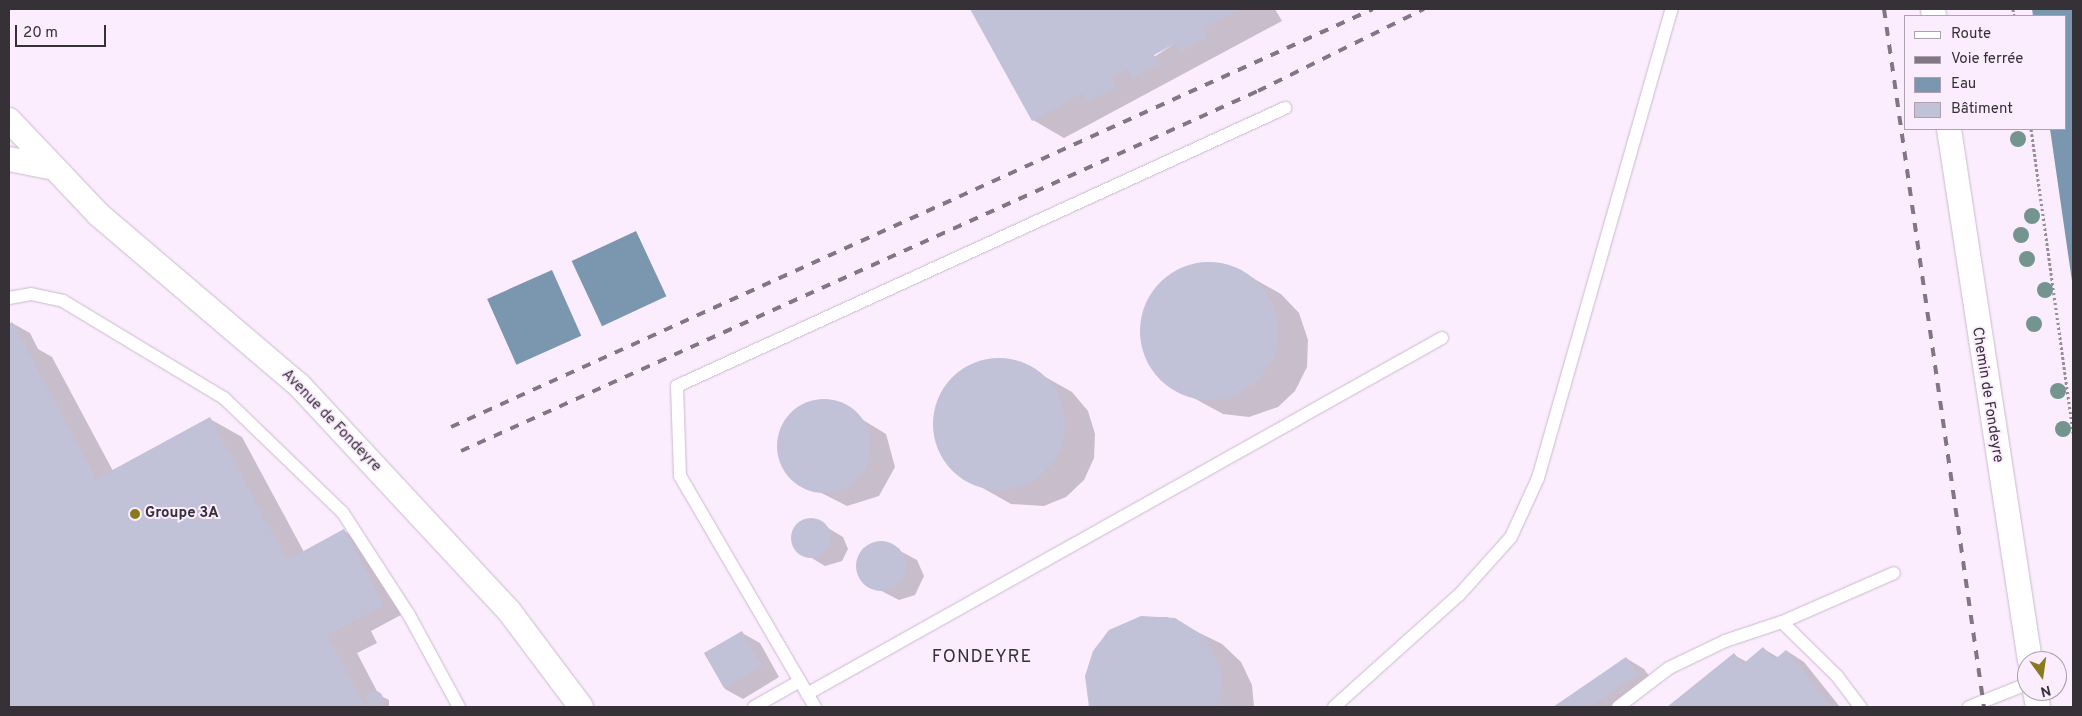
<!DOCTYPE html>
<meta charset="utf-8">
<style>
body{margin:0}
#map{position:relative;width:2082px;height:716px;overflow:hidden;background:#fbedfe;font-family:Overpass,sans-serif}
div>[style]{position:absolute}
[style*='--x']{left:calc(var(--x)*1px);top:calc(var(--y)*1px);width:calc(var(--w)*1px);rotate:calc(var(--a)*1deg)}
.water>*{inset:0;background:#7b97af;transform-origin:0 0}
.shadow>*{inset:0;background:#0003}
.building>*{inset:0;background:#c1c1d8;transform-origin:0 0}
.round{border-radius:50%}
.path>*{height:3px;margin-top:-1.5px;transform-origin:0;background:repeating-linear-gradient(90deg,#968d98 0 2.5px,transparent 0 5px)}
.roads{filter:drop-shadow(0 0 1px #cab9cd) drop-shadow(0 0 1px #cab9cd)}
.service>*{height:12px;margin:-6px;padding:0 6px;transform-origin:6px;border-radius:6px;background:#fff}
.minor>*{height:24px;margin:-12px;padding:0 12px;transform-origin:12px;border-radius:12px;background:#fff}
.rail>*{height:4px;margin-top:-2px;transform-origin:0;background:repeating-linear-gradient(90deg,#807782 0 9px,transparent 0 18px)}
.trees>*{width:16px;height:16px;margin:-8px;border-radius:50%;background:#73948f}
.dots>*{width:14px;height:14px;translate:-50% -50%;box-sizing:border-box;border:2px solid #fbedfe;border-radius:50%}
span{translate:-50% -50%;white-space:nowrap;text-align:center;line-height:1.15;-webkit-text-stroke:4px #fbedfe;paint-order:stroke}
.street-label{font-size:15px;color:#363037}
.poi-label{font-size:15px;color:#363037;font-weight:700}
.left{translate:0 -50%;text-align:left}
.quarter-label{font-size:18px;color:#363037;letter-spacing:1px}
.frame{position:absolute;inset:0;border:10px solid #363037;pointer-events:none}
.legend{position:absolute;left:1904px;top:15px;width:162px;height:115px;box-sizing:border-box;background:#fbedfe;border:1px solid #aca1ae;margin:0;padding:6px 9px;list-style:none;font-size:15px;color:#363037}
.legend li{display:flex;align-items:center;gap:10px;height:25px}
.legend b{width:25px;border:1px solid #aca1ae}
.north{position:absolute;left:2017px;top:651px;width:50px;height:50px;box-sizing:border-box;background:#fbedfe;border:1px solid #aca1ae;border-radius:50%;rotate:166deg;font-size:14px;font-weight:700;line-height:20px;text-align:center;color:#363037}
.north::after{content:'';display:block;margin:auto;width:18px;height:22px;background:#8b791e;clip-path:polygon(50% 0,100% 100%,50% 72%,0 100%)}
.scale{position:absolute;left:15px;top:25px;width:91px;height:22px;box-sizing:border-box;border:2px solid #363037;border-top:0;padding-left:6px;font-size:15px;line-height:18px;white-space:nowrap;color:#363037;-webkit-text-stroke:4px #fbedfe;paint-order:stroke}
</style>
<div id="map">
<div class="water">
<div style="clip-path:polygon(2032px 9px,2073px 9px,2073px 288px,2050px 129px,2066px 129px,2066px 16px,2033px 16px)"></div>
<div style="left:636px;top:231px;width:72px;height:71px;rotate:65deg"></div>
<div style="left:552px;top:270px;width:72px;height:71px;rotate:66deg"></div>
</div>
<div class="shadow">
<div style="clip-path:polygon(evenodd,971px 9px,1275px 9px,1282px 21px,1064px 138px,1033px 120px,971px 9px,1181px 39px,1154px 57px,1152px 55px,1181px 39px)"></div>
<div style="clip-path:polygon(1201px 263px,1228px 266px,1249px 276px,1281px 294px,1299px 313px,1308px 340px,1307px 367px,1295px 391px,1278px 407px,1249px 417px,1223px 414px,1168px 384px,1152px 368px,1143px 345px,1143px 314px,1154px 290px,1175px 272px)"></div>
<div style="clip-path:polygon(12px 323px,30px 333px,38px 349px,52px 357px,113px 471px,210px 419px,242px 437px,304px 552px,344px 531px,361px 541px,401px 615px,371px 631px,377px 643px,357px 653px,379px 695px,389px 700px,389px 707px,9px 707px,9px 325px)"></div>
<div style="clip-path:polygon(986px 360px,1010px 360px,1040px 374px,1072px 392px,1088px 411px,1095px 434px,1094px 458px,1084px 480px,1066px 497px,1044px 506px,1011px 504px,958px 474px,942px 455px,934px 424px,939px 400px,964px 369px)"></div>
<div style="clip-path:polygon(832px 401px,886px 434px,895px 467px,879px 496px,847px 506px,790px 477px,780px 457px,779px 440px,795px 411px,809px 402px)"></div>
<div style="clip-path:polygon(813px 519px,843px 537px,848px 549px,842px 561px,825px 566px,795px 548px,793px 534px,800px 523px)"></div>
<div style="clip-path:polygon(883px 542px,917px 560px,924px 576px,915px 595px,899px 600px,864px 582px,858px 566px,864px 549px)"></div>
<div style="clip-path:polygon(1141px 617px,1167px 617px,1222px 644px,1241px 662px,1252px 685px,1254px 707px,1091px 707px,1088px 667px)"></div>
<div style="clip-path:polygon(742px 633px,760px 643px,779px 677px,743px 699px,725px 689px,705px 654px)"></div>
<div style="clip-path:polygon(1764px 649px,1779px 658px,1787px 651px,1804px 662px,1840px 707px,1669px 707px,1734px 655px,1747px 662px)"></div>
<div style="clip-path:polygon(1626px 658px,1644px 669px,1655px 684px,1621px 707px,1555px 707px)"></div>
</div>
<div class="building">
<div style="clip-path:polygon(970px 9px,1240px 9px,1204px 28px,1208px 37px,1181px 52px,1176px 43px,1154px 55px,1159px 64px,1132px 78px,1127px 69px,1111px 78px,1116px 87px,1088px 102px,1083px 93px,1032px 121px)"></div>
<div class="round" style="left:1140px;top:262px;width:138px;height:138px"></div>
<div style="clip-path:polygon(12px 322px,96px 479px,210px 417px,287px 560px,344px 529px,384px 605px,327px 635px,365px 707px,9px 707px,9px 324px)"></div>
<div class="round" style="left:933px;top:358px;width:132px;height:132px"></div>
<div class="round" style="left:777px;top:399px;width:94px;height:94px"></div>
<div class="round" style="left:791px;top:518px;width:40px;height:40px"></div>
<div class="round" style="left:856px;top:541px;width:50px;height:50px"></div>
<div style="clip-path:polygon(1141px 616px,1175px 618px,1204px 636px,1223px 675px,1219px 707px,1089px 707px,1085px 676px,1093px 651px,1109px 630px)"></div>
<div style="left:742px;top:631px;width:40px;height:44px;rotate:60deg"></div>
<div style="clip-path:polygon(1763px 647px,1774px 660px,1786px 650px,1832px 707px,1667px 707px,1734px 653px,1743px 664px)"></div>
<div style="clip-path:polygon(1626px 657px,1638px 674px,1589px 707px,1553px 707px)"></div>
<div class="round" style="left:367px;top:691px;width:16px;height:16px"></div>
</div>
<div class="path">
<div style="--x:2013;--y:9;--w:7;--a:82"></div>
<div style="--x:2031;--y:129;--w:307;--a:82.1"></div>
</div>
<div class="roads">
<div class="service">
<div style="--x:9;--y:298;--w:22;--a:-10"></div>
<div style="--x:31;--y:294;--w:33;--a:12"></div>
<div style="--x:63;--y:301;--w:188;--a:31.1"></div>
<div style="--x:224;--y:398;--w:165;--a:44"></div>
<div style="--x:343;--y:513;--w:121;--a:57.1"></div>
<div style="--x:409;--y:615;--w:105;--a:61.5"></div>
<div style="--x:1782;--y:622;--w:77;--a:44.5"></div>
<div style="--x:1837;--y:676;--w:39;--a:53"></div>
<div style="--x:807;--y:694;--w:728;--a:-29.28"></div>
<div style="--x:754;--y:707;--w:53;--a:-29.5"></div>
<div style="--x:815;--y:707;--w:268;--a:-120.3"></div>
<div style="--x:680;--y:476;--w:90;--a:-91.9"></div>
<div style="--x:677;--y:386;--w:669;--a:-24.57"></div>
<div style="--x:1334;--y:707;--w:168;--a:-41.9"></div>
<div style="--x:1459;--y:595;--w:78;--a:-48.1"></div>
<div style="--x:1511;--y:537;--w:65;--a:-65.4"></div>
<div style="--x:1538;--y:478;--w:488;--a:-74.1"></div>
<div style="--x:1618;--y:707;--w:64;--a:-37.4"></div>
<div style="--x:1669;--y:668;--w:62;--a:-25.7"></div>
<div style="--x:1725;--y:641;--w:60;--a:-18.4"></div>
<div style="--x:1782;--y:622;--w:122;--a:-23.6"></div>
<div style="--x:1969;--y:707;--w:62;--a:-21.6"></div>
</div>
<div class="minor">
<div style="--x:1933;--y:9;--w:7;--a:82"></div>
<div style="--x:9;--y:120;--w:131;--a:46.5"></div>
<div style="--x:99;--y:215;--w:262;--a:40.4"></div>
<div style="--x:299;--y:385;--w:309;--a:47.1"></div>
<div style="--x:509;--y:611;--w:120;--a:53.1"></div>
<div style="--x:1949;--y:129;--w:538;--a:81.34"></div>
<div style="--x:9;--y:159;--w:41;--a:11.3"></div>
<div style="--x:2035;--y:691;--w:16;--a:79"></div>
</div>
</div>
<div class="rail">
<div style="--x:1884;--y:9;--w:705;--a:81.85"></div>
<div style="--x:451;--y:427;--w:1012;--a:-24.39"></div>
<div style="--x:461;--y:451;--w:875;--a:-24.31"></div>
<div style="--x:1258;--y:91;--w:185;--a:-26.3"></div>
</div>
<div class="trees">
<div style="left:2018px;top:139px"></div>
<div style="left:2032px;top:216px"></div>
<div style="left:2021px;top:235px"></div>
<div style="left:2027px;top:259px"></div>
<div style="left:2045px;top:290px"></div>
<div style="left:2034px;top:324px"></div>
<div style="left:2058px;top:391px"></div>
<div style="left:2063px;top:429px"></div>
</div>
<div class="dots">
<div style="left:135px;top:514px;background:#8b791e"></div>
</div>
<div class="street-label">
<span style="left:1987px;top:395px;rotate:81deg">Chemin de Fondeyre</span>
<span style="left:331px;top:421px;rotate:46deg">Avenue de Fondeyre</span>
</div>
<div class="poi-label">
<span class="left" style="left:145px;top:514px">Groupe 3A</span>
</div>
<div class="quarter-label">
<span style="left:982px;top:658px">FONDEYRE</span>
</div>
<div class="frame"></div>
<ul class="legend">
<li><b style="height:6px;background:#fff"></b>Route</li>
<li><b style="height:6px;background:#807782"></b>Voie ferrée</li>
<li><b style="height:14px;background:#7b97af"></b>Eau</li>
<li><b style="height:14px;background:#c1c1d8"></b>Bâtiment</li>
</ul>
<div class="north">N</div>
<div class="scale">20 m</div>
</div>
